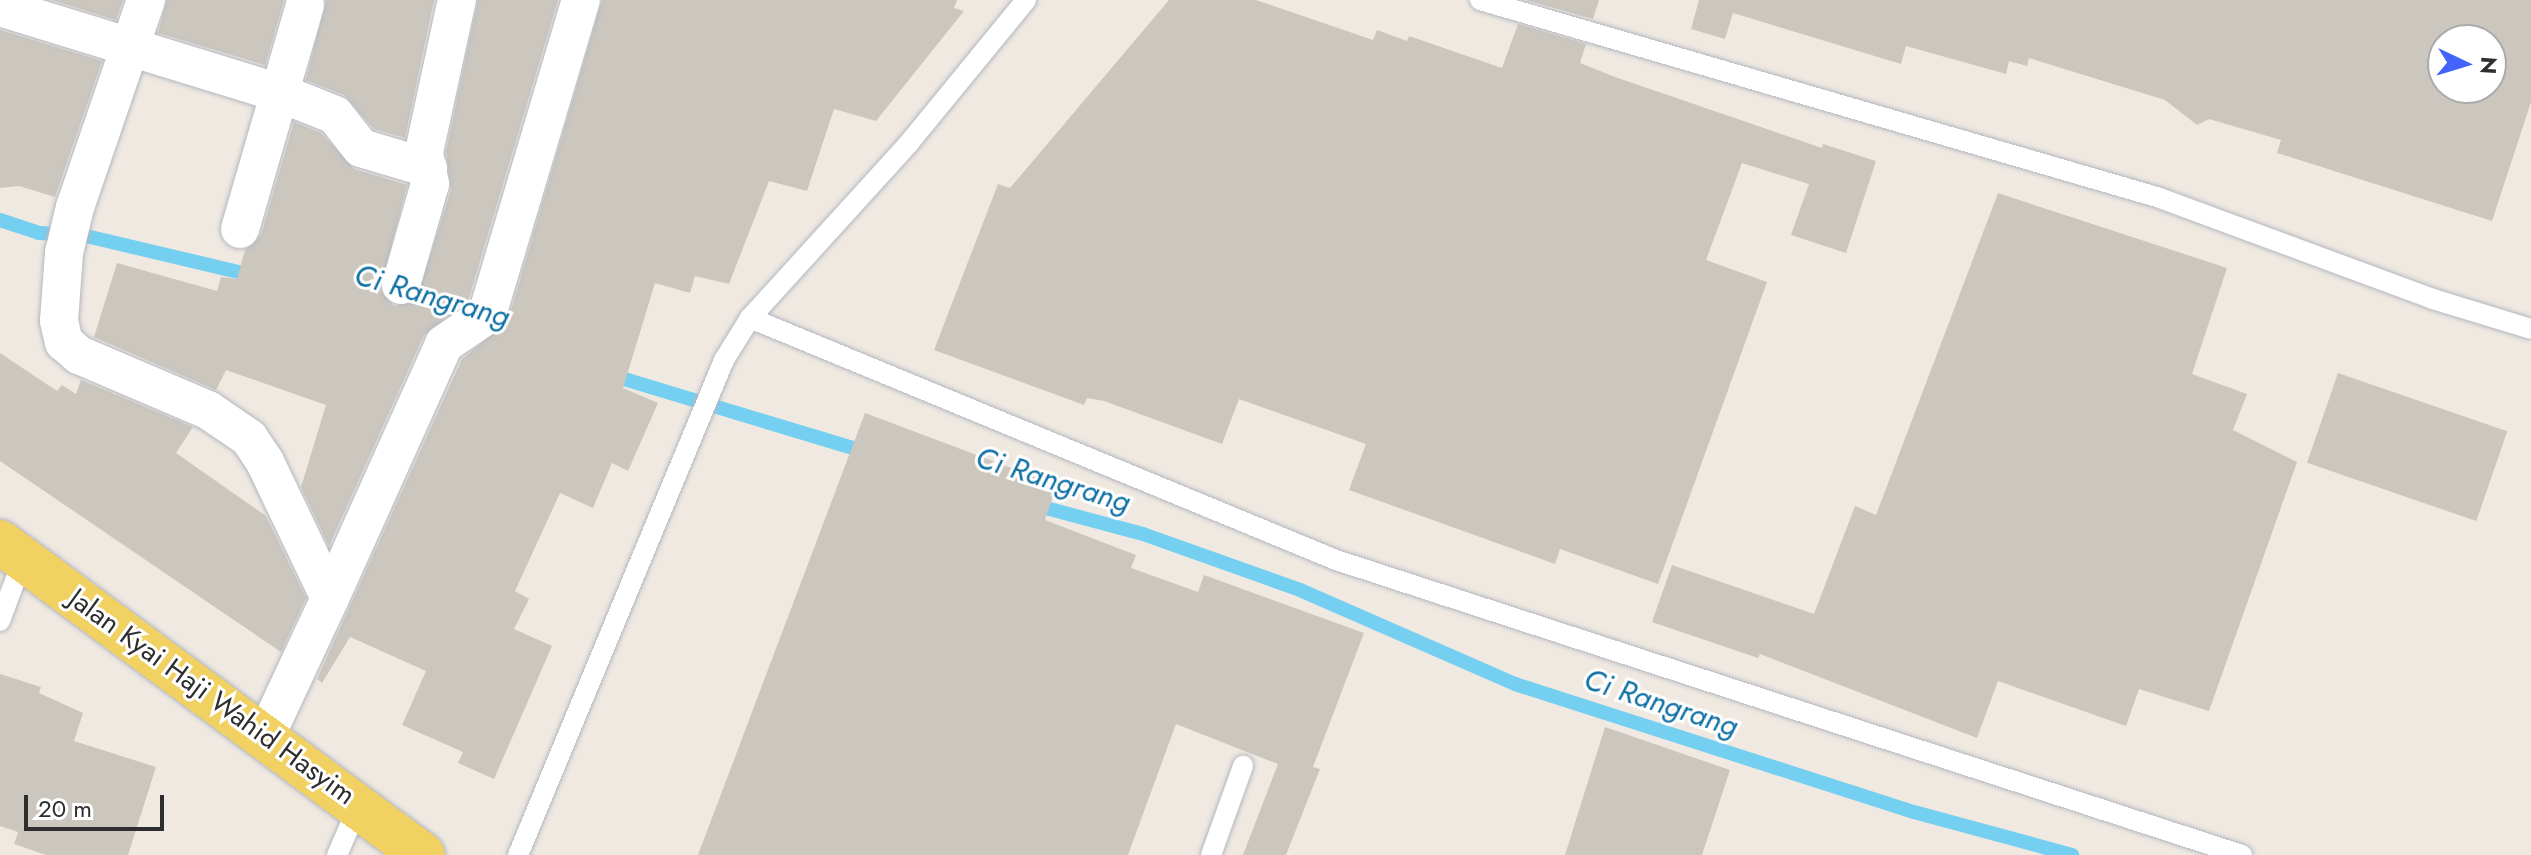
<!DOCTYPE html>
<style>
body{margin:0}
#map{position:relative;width:2531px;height:855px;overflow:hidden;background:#efe9e1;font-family:Jost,sans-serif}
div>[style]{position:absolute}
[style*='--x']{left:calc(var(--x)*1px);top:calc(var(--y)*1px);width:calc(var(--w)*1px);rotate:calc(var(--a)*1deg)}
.stream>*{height:14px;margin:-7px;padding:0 7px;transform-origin:7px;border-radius:7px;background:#75cff0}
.building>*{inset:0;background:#cbc7bf;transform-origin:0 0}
.roads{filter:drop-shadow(0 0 2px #b4b7c1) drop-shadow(0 0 2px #b4b7c1)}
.service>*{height:20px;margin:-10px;padding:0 10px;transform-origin:10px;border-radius:10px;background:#fff}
.minor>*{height:38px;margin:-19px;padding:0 19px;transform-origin:19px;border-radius:19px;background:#fff}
.primary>*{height:44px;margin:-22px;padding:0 22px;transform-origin:22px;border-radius:22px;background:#f2d163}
span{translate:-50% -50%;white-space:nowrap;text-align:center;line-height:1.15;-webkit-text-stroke:6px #fff;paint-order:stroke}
.street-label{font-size:28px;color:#2e2e2e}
.water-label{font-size:30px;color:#0d6fa3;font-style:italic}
.north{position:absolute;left:2427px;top:24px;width:80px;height:80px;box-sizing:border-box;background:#fff;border:2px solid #ababab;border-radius:50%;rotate:94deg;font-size:22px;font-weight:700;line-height:32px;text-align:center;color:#2e2e2e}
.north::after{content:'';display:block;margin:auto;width:28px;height:36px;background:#4264fb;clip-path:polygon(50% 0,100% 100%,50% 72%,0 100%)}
.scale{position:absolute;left:24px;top:795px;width:140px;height:36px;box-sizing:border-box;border:4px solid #2e2e2e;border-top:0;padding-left:10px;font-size:24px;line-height:28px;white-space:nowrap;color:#2e2e2e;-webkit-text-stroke:6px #fff;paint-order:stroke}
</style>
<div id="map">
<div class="stream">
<div style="--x:0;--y:220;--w:41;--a:18.4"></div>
<div style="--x:39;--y:233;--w:43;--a:2.7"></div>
<div style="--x:82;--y:235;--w:179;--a:13.3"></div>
<div style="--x:611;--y:375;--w:270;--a:16.8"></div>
<div style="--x:1031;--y:504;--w:116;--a:15"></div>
<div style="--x:1143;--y:534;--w:167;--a:19.6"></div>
<div style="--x:1300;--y:590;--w:235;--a:23.6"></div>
<div style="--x:1515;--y:684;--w:419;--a:17.8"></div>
<div style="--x:1914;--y:812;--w:164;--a:15.2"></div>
</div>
<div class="building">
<div style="clip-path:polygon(52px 0,123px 0,116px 20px)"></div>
<div style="clip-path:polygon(167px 0,284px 0,265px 65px,158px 33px)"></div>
<div style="clip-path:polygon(326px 0,434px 0,405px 138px,374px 129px,344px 95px,306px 80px)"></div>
<div style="clip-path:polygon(478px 0,558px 0,468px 301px,424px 335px,329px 546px,301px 487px,326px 405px,226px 370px,216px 390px,94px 337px,117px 263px,217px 291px,221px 277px,237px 279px,245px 250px,261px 235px,294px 122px,321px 133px,354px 169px,407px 185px,380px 290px,394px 306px,416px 301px,451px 190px,446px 152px)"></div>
<div style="clip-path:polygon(602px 0,957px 0,954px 8px,964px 11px,876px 121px,834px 109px,807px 191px,769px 181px,729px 284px,695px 276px,690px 293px,655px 283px,623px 388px,658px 403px,628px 471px,612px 463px,593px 508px,560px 493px,515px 591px,529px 599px,514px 629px,552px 646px,494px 779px,458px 763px,463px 752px,402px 725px,426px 671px,350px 637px,322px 683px,317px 679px,462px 359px,508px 321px)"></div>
<div style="clip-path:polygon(1169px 0,1256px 0,1373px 40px,1377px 30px,1407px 41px,1409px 36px,1502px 68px,1518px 24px,1586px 44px,1580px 63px,1615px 77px,1822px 148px,1823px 144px,1876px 161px,1846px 253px,1791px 235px,1809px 184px,1742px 163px,1706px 260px,1767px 282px,1658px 584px,1560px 549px,1555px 564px,1349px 490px,1366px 444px,1239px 399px,1222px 444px,1104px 401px,1087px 398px,1084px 405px,934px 350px,998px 184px,1010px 188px)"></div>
<div style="clip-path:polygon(1526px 0,1599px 0,1593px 19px)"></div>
<div style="clip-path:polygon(evenodd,1699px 0,2531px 0,2531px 102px,2492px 221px,2277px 153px,2281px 140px,2209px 119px,2197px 125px,2165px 100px,2029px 58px,2027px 66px,2009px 61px,2006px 74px,1906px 46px,1901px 64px,1733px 13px,1725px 39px,1691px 29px,1699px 0,2443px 40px,2491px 40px,2491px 88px,2443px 88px,2443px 40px)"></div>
<div style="clip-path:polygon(0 30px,102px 61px,55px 197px,19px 186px,0 188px)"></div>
<div style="clip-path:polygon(1998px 193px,2227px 268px,2192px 374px,2247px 394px,2233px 430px,2297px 462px,2209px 711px,2139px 689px,2126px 726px,1998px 681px,1977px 738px,1760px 654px,1758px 658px,1652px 622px,1672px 565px,1814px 614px,1855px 506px,1876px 515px)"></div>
<div style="clip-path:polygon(0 353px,57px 391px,62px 385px,76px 394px,81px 380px,193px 427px,176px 453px,266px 516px,306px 598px,281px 652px,0 461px)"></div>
<div style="left:2338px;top:373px;width:179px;height:95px;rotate:19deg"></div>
<div style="clip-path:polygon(865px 413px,1057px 485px,1045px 520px,1136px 555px,1131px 568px,1198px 592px,1204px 575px,1364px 633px,1313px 767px,1320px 769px,1286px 855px,1243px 855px,1278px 764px,1176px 724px,1128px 855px,698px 855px)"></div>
<div style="clip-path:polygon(0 674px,41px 687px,39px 693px,83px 713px,74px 741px,156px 767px,128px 855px,46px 855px,14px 844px,18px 832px,0 826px)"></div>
<div style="clip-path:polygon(1605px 727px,1730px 770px,1702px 855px,1565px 855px)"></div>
</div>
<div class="roads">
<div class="service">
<div style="--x:1480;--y:0;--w:708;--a:16.23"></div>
<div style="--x:2160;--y:198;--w:291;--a:20.3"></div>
<div style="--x:2433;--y:299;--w:102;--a:17"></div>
<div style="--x:750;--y:318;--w:634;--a:22.44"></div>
<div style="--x:1336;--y:560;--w:953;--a:18.04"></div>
<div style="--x:0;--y:621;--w:66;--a:-69.6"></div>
<div style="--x:337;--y:855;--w:55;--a:-66.3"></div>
<div style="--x:518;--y:855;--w:536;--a:-67.4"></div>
<div style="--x:724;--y:360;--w:49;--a:-58.2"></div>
<div style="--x:750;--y:318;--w:236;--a:-47.7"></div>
<div style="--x:909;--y:143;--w:185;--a:-50.7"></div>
<div style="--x:1211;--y:855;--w:95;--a:-70.2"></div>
</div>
<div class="minor">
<div style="--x:146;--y:0;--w:219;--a:108.9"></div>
<div style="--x:75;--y:207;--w:47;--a:103.4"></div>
<div style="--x:64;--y:253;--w:68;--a:94.2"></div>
<div style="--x:59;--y:321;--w:22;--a:77"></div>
<div style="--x:64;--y:342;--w:20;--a:41"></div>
<div style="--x:79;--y:355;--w:140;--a:23.1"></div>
<div style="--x:208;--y:410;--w:50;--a:34.3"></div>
<div style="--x:249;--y:438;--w:29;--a:56"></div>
<div style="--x:265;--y:462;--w:151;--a:64.5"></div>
<div style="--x:330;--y:598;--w:151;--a:115"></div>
<div style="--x:0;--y:7;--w:293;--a:17.1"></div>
<div style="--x:280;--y:93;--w:59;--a:21.8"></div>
<div style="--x:335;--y:115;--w:42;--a:51.8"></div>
<div style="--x:361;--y:148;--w:70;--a:16.6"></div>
<div style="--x:240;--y:229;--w:233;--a:-73.8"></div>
<div style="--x:401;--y:285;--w:105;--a:-74"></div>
<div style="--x:430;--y:184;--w:33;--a:-101"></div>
<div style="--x:424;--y:152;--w:156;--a:-77.8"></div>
<div style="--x:330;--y:598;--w:278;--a:-65.8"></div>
<div style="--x:444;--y:344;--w:52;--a:-34"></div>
<div style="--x:487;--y:315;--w:329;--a:-73.4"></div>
</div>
<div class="primary">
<div style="--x:0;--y:542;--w:526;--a:36.5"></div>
</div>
</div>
<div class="street-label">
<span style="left:212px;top:697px;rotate:36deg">Jalan Kyai Haji Wahid Hasyim</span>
</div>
<div class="water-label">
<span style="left:432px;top:296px;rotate:16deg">Ci Rangrang</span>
<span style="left:1053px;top:480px;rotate:17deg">Ci Rangrang</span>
<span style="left:1661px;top:703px;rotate:18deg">Ci Rangrang</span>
</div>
<div class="north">N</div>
<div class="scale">20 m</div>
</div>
